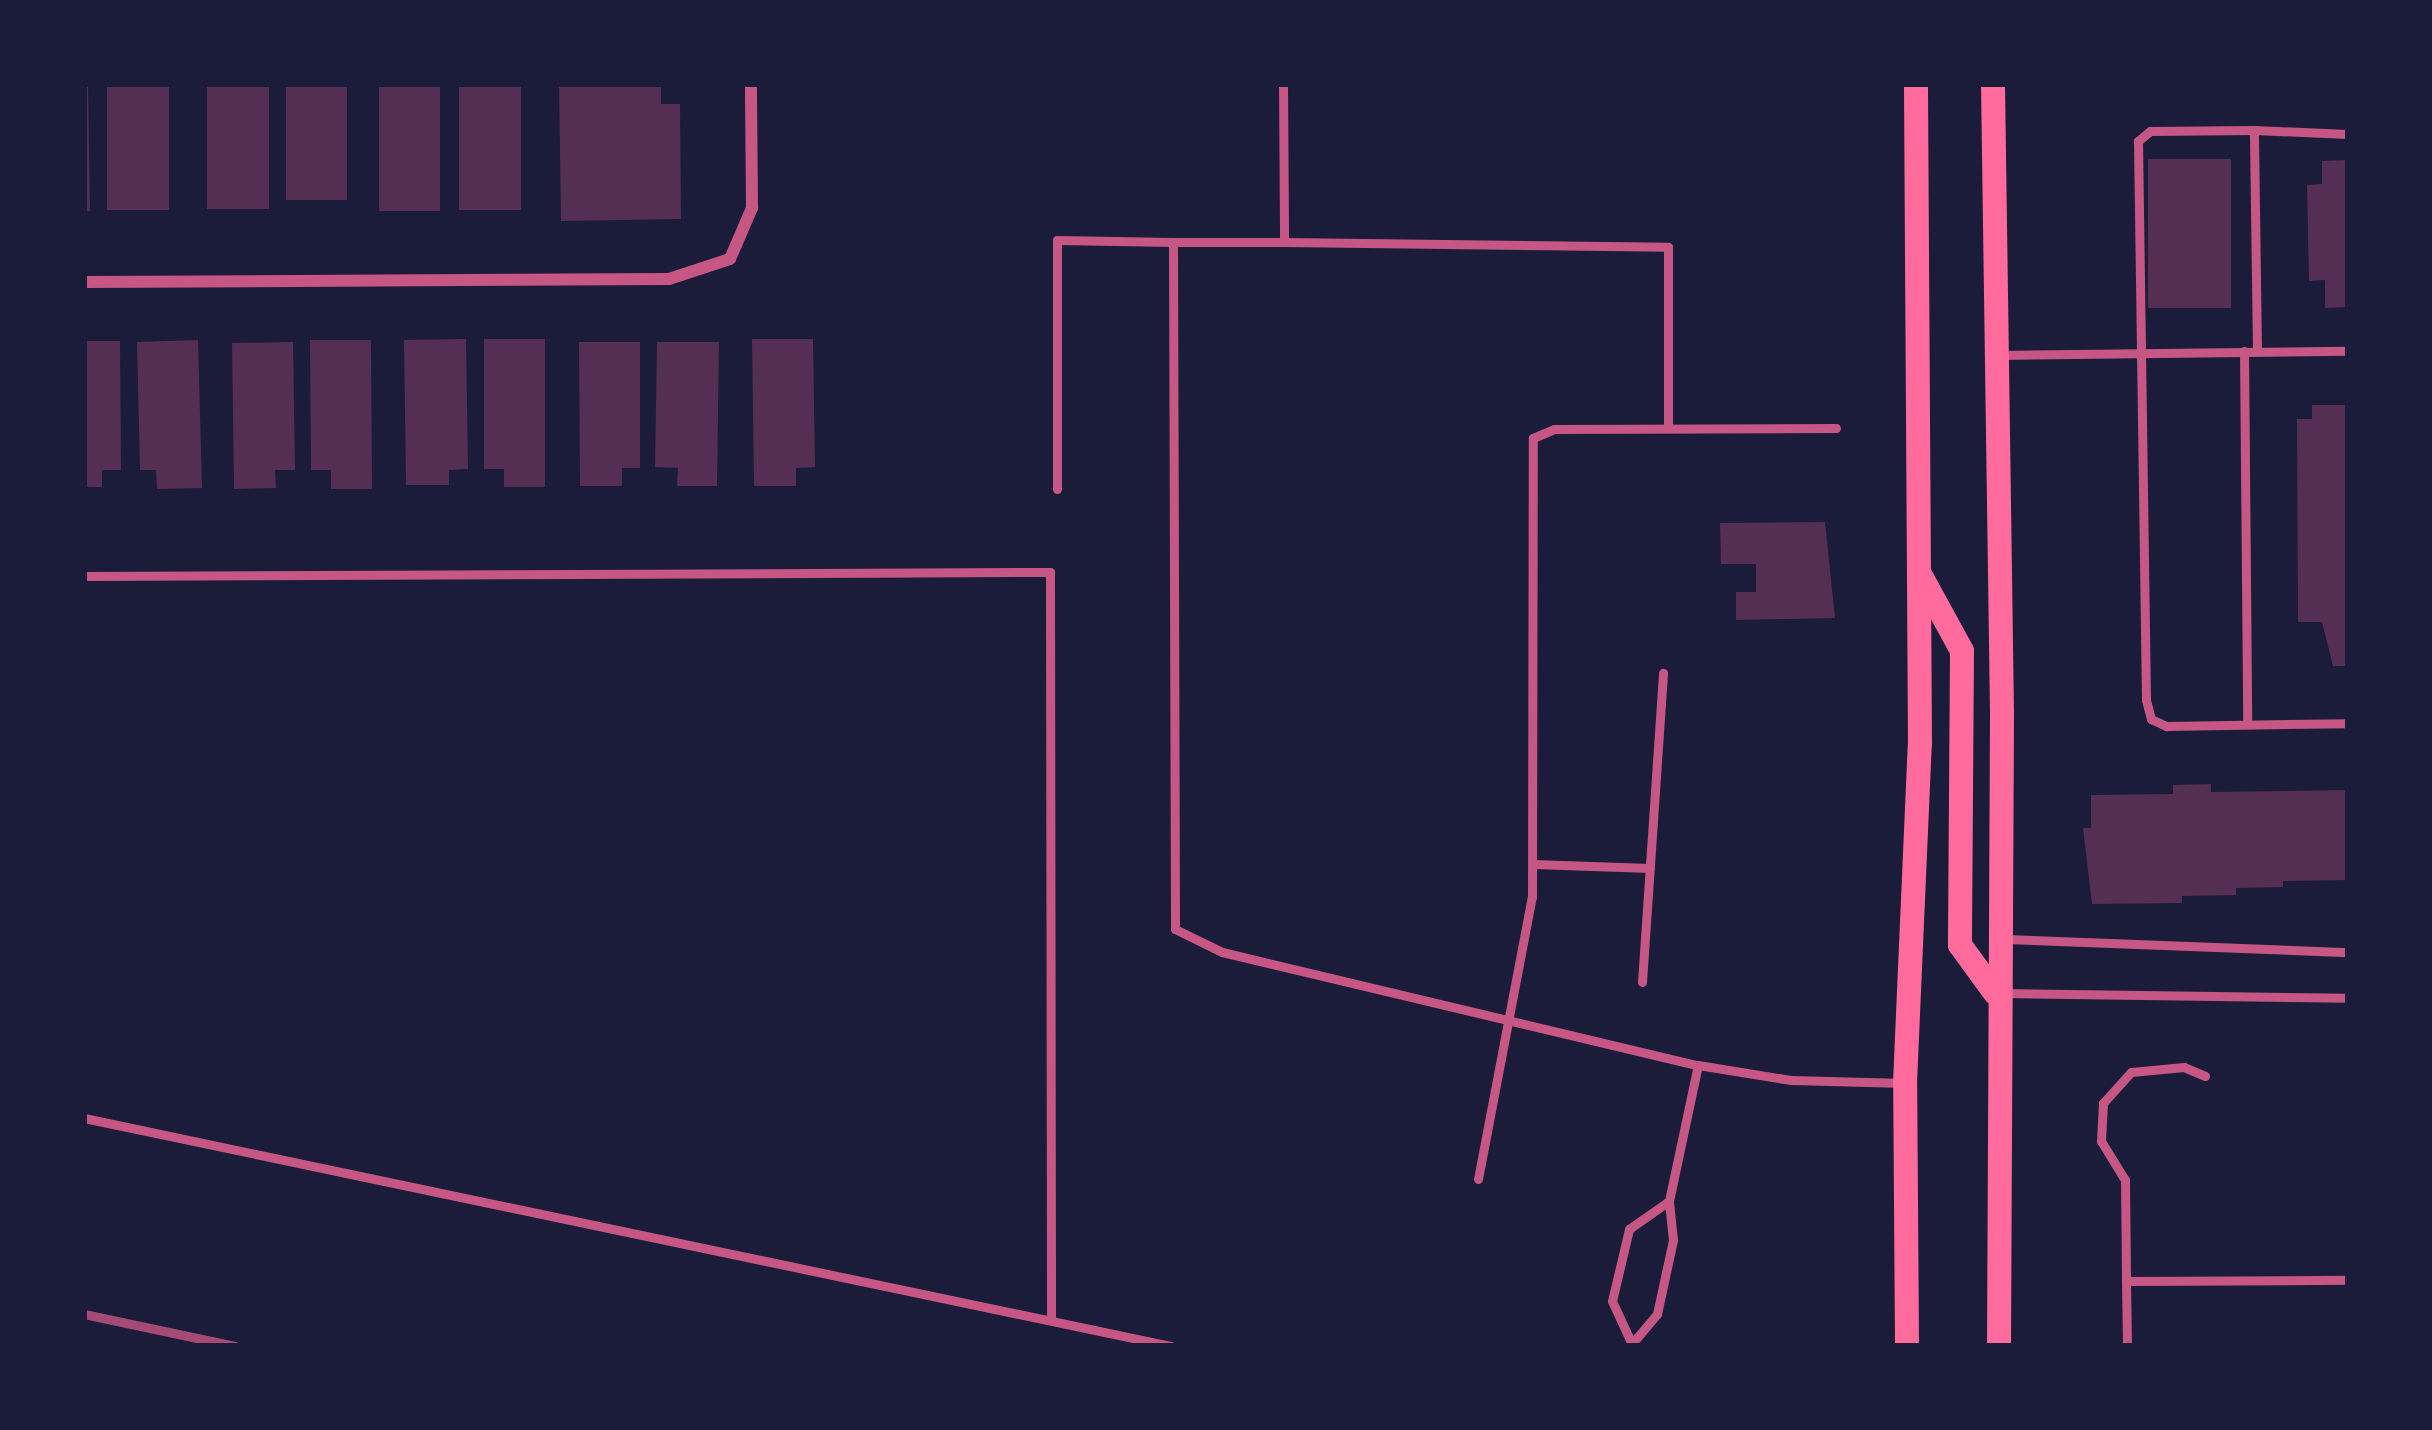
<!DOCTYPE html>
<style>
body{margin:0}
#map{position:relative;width:2432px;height:1430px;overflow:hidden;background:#1b1b3a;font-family:"IBM Plex Sans",sans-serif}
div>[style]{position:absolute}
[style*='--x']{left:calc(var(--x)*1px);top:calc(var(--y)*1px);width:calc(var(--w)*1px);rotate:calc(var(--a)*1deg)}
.building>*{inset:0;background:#542f53;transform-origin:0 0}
.service>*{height:9px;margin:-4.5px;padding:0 4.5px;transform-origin:4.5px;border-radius:4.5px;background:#c65784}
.minor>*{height:12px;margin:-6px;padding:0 6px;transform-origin:6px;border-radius:6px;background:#c65784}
.secondary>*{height:24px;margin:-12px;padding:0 12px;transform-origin:12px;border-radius:12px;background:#ff6b9d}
.rail>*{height:9px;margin:-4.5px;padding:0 4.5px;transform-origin:4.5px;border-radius:4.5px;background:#a44b75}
span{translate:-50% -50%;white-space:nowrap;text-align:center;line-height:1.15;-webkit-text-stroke:10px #1b1b3a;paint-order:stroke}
.frame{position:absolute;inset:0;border:87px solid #1b1b3a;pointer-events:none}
</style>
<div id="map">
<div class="building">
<div style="clip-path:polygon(84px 84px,88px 84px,90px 211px,84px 211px)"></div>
<div style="left:107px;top:84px;width:62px;height:126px"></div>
<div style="left:207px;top:84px;width:62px;height:125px"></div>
<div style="left:286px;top:84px;width:61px;height:116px"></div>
<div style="left:379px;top:84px;width:61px;height:127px"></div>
<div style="left:459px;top:84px;width:62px;height:126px"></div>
<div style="clip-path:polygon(559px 84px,661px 84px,661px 104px,680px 104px,681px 219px,561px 221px)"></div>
<div style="left:2231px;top:159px;width:149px;height:83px;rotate:90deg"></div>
<div style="clip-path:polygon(2348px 160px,2348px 307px,2325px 308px,2325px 280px,2309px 281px,2307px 185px,2322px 184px,2322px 161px)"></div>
<div style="clip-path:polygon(466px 339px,468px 469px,449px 470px,449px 485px,406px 485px,404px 340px)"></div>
<div style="clip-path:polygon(484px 339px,545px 339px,545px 487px,504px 487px,504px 469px,484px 469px)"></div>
<div style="clip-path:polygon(752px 339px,813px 339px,815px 467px,796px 468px,796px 486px,754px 486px)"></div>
<div style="clip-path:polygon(198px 340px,202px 488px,157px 489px,156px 470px,140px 470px,137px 342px)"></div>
<div style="clip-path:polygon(310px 340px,371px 340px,372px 489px,331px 489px,331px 470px,311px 470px)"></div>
<div style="clip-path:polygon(84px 341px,120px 341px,121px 470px,102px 470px,102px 487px,84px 487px)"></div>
<div style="clip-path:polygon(293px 342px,295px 470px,275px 470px,276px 488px,234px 489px,232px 343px)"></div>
<div style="clip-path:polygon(579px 342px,640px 342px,640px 468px,622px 468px,622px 486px,580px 486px)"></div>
<div style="clip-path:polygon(657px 342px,719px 342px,717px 486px,677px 486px,678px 468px,655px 467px)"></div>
<div style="clip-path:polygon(2312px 405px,2348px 405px,2348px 666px,2333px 666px,2322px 622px,2298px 622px,2297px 419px,2312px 419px)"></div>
<div style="clip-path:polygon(1825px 522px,1835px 618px,1736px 620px,1736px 592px,1756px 592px,1756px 564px,1721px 564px,1720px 523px)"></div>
<div style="clip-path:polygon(2211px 784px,2211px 792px,2348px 790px,2348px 880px,2283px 881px,2283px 887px,2236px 888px,2236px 895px,2182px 896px,2182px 903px,2092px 904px,2083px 828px,2091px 828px,2091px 795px,2173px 794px,2173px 785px)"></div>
</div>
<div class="service">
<div style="--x:1283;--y:84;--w:158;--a:89.6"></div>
<div style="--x:1284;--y:242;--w:111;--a:180"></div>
<div style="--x:1173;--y:242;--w:687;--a:89.83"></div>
<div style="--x:1175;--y:929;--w:52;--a:26.1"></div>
<div style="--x:1222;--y:952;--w:489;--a:13.4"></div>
<div style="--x:2254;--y:130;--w:104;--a:179.4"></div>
<div style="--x:2150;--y:131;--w:16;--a:140"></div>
<div style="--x:2138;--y:141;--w:559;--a:89.18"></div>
<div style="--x:2146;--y:700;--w:20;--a:75"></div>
<div style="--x:2151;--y:719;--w:17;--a:25"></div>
<div style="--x:2166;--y:726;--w:182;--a:-0.9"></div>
<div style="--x:1284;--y:242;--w:384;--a:0.7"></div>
<div style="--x:1668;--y:247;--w:179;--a:90"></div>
<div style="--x:2244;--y:351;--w:373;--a:89.5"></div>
<div style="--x:2257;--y:351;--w:221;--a:-90.8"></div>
<div style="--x:2254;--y:130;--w:94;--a:2.4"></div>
<div style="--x:1999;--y:355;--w:349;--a:-0.7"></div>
<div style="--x:1057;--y:489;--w:249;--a:-90"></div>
<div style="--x:1057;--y:240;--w:116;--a:1"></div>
<div style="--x:84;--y:576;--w:966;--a:-0.24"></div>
<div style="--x:1050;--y:572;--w:747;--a:89.92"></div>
<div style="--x:1533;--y:864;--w:117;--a:2"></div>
<div style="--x:2006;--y:939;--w:342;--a:2.2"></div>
<div style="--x:1642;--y:982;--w:310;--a:-86.1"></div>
<div style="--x:2000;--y:993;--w:348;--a:0.8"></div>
<div style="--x:2205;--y:1076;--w:23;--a:-157"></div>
<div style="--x:2184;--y:1067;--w:53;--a:174.6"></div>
<div style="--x:2131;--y:1072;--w:42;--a:132.1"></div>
<div style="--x:2103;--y:1103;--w:38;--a:93"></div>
<div style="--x:2101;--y:1141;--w:46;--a:58.4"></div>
<div style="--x:2125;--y:1180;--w:101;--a:89.4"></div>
<div style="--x:2126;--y:1281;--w:222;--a:-0.3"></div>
<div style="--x:84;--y:1118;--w:1111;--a:11.85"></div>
<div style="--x:1478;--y:1179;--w:287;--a:-79.2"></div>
<div style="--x:1532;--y:897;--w:459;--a:-89.9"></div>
<div style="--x:1533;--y:438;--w:23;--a:-23"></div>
<div style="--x:1554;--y:429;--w:282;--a:-0.2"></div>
<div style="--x:2126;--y:1281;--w:65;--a:89.1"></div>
<div style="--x:1631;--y:1342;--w:45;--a:-114.9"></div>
<div style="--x:1612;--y:1301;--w:74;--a:-76.7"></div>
<div style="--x:1629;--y:1229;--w:49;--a:-35"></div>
<div style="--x:1630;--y:1346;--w:42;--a:-49.8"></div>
<div style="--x:1657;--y:1314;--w:76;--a:-77.8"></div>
<div style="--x:1673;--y:1240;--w:39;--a:-96"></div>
<div style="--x:1669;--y:1201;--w:139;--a:-78"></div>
<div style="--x:1698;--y:1065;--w:94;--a:9.2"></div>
<div style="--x:1791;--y:1080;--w:114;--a:1.5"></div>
</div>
<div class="minor">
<div style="--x:84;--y:282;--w:585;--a:-0.29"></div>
<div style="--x:669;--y:279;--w:64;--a:-18.2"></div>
<div style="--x:730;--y:259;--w:56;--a:-66.7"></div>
<div style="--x:752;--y:208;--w:124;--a:-90.5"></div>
</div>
<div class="secondary">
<div style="--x:1993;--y:84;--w:630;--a:89.18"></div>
<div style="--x:2002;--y:714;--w:632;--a:90.27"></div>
<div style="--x:1921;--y:576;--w:85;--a:61.3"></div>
<div style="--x:1962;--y:651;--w:294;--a:90.4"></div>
<div style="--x:1960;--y:945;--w:59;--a:53.9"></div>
<div style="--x:1907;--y:1346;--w:263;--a:-90.4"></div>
<div style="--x:1905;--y:1083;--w:339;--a:-87.5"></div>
<div style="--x:1920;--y:744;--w:660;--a:-90.35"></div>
</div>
<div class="rail">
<div style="--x:84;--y:1314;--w:154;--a:12"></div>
</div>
<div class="frame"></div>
</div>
